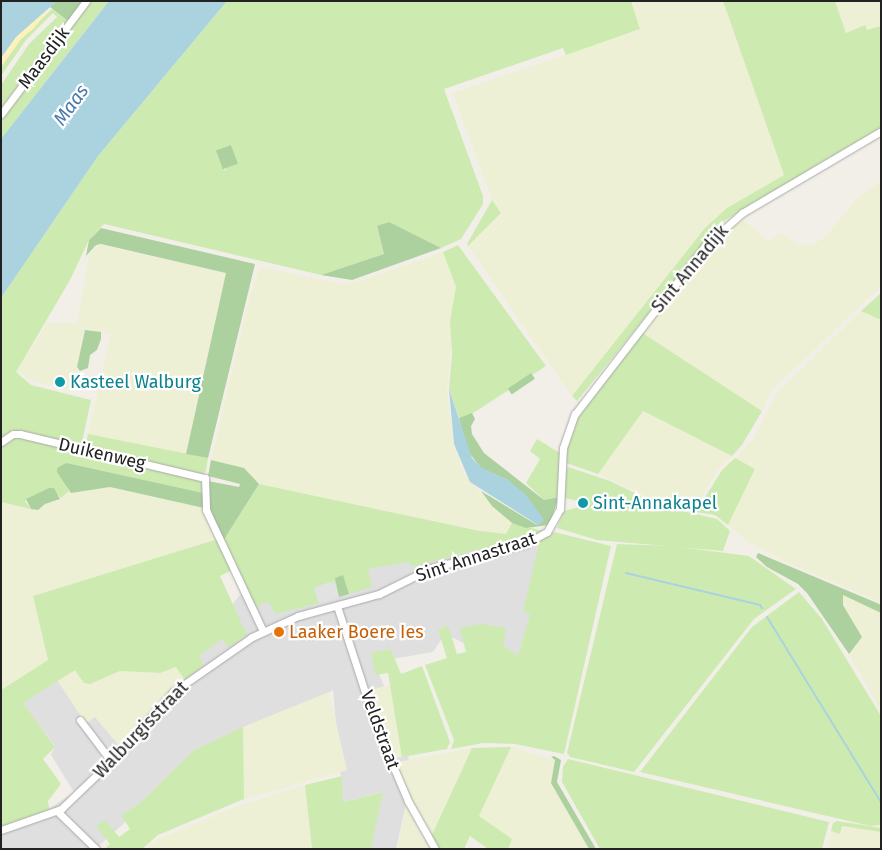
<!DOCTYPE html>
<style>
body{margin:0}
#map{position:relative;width:882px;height:850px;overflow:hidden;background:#f2efe9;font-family:"Fira Sans",sans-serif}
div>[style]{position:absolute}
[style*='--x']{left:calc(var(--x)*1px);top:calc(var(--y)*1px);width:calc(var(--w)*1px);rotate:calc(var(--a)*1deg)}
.residential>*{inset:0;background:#e0dfdf}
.farmland>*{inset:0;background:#eef0d5}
.grass>*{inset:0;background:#cdebb0}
.forest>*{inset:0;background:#add19e;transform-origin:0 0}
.sand>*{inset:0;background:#fff1ba}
.parking>*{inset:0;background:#e2e2e2;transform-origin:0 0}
.water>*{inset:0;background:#aad3df}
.stream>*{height:2px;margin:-1px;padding:0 1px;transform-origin:1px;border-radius:1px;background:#aad3df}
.roads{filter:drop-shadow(0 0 1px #a9a9a9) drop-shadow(0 0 1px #a9a9a9)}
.minor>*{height:7px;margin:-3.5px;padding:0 3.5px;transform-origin:3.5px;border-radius:3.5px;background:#fff}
.dots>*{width:14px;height:14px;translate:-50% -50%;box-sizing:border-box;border:2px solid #fff;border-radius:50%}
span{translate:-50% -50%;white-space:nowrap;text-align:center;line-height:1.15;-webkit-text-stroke:4.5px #fff;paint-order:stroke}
.street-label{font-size:18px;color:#222}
.culture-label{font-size:18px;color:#0d838f}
.left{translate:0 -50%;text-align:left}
.food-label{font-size:18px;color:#c56008}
.water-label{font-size:19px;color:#4a7aab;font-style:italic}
.frame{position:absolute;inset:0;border:2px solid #222;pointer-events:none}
</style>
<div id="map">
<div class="residential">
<div style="clip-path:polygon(362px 512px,550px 531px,527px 605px,533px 624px,521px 671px,445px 634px,433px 652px,374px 662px,409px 746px,406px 804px,396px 849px,370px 849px,382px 792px,343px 802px,333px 690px,180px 774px,95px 849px,1px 849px,1px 832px,33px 820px,74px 792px,51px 755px,55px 746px,22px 703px,74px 668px,128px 738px,239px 596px)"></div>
</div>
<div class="farmland">
<div style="clip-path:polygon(631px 1px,723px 1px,784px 175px,727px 208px,705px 228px,572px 396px,468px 246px,502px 213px,492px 200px,453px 93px,640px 29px)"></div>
<div style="clip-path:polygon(835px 1px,881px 1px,881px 26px,867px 30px,865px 25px,846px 33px)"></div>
<div style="clip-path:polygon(881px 181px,881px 286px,771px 391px,762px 411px,641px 332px,720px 233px,741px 218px,770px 242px,779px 232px,800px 245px,814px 244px,826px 236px,856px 199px)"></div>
<div style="clip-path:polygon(97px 244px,226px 273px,186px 454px,88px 434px,111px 334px,85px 330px,72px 391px,33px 381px,16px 372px,47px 323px,77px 323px,89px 256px)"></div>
<div style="clip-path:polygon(443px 252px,456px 287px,447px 392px,454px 444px,464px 473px,492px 506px,512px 523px,509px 531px,506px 534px,479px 531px,259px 484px,244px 468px,211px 460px,250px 295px,260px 267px,335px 283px,351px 284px)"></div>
<div style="clip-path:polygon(861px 311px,881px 320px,881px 602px,786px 562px,746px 541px,728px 525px,755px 469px,735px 458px,753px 439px,776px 394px)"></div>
<div style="clip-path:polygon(642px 411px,732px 456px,719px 468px,699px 502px,687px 511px,659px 502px,598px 474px)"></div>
<div style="clip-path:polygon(110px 487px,204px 508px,218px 539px,33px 596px,48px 660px,1px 690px,1px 502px,38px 510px,45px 504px,58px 501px,69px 491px)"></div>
<div style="clip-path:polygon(843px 594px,881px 613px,881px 711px,849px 654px,862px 637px,843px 605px)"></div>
<div style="clip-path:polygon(176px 666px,185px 680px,145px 717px,120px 747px,95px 717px,86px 724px,57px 680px,75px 670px,84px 683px,90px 684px,120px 671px,160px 673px)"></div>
<div style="clip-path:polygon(390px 685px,402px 757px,391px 759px,366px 691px)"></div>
<div style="clip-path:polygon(329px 692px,347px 770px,244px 799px,243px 727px)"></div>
<div style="clip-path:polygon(511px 747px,555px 760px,551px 783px,589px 849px,508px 849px,512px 839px,479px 816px)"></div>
<div style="clip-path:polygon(472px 748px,431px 837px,393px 763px)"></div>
<div style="clip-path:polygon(305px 785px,312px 849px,146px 849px,159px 839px,232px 808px)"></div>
<div style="clip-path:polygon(406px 804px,417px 826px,431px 849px,397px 849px)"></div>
<div style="clip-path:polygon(841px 826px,881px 832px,881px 849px,827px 849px,831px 831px,840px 834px)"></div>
</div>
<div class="grass">
<div style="clip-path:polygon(90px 1px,109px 1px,1px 139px,1px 119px)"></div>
<div style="clip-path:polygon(evenodd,227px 1px,631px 1px,640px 29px,566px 55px,563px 48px,444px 89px,483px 196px,483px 204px,461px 239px,441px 248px,388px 222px,377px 227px,384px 254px,321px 275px,104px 224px,89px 240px,70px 280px,16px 372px,31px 385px,91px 400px,81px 447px,31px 433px,16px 431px,1px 440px,1px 298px,98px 156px,227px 1px,232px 145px,225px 171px,217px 154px,220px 149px,232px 145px)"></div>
<div style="clip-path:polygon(723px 1px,835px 1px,846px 33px,865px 25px,867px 30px,881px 26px,881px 128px,724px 221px,577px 401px,572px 396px,705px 228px,727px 208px,784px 175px)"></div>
<div style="clip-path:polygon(52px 9px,68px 21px,1px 108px,1px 85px,29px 44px,57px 17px,53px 13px,26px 40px,1px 76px,1px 67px,21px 39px)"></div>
<div style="clip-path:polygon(492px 200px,501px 213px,468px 246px,467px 244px)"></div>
<div style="clip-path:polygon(458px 245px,546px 366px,470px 415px,459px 418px,449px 389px,452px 354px,450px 321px,456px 287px,443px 252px)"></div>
<div style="clip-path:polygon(881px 293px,881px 320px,861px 311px)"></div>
<div style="clip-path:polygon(641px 332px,762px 411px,742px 445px,732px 456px,643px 411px,598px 474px,566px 463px,566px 448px,577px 415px)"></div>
<div style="clip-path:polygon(88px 434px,208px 458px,206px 471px,203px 474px,85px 448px)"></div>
<div style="clip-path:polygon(16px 436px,197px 478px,204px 482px,203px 493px,57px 467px,69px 491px,61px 498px,52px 488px,25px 501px,31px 509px,1px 502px,1px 447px)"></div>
<div style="clip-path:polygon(537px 439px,560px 453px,559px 497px,544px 500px,526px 483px,540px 459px,530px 451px)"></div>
<div style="clip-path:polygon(735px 458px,755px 469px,728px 525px,715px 515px,696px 512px,722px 470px)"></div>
<div style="clip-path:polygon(568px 467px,610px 481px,661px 506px,717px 519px,730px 531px,723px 551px,597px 540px,557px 528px,564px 511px,589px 504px,587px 499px,578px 501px,565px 498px,564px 469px)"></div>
<div style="clip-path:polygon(259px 484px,479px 531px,506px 534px,512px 523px,543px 531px,521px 542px,485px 551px,479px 549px,412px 567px,409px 562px,368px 569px,372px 587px,349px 594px,343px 576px,337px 577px,339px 597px,334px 581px,315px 588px,319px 603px,275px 614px,268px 601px,254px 608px,223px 541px)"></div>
<div style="clip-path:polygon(554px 532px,611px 546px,564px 754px,515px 744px,483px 743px,451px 749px,454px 740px,425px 665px,447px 658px,438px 630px,448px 625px,457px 654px,466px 652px,460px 628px,481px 624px,506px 628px,503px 645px,518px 656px,530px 614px,523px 611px,540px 540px)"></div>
<div style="clip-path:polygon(218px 539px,232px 570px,220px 576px,247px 635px,229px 647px,222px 639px,199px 656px,204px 665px,185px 680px,176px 667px,160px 673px,120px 671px,90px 684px,84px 683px,75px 670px,23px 703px,55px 747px,43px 759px,61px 784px,48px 801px,50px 813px,1px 828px,1px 690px,48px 660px,33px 596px)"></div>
<div style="clip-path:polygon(617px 544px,672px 546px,749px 556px,796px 589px,754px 619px,634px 772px,570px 757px,567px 753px)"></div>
<div style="clip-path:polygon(799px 592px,822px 619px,881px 716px,881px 825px,870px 826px,640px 772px,752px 627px)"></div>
<div style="clip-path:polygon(391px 649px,401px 674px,422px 666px,450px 742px,447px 749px,402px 757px,388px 673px,376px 675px,371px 653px)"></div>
<div style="clip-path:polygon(243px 727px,244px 799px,158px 835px,142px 849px,105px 849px,110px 844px,96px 826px,105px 820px,119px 837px,130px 829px,121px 815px,139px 804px,193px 751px)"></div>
<div style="clip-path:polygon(511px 747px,479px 816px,512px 839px,508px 849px,488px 849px,470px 836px,464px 849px,438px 849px,431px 837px,472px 748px)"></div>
<div style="clip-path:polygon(568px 759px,829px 822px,822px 849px,600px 849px,562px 782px,563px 767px)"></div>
<div style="clip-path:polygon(342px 776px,343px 802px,383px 792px,371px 849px,312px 849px,305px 785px)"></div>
<div style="clip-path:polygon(837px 821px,881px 828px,881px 832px,842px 826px,840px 834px,831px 831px,833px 823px)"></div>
</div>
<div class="forest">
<div style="clip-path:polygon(57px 1px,82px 1px,68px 21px,50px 7px)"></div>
<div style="left:231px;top:145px;width:20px;height:16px;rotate:70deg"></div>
<div style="clip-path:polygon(389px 222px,441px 248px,352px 280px,321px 275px,384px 254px,377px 226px)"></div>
<div style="clip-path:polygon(101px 228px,255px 264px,208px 458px,186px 454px,226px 273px,101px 244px,96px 245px,86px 256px,89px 240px)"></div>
<div style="clip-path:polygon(85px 330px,101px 332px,101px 339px,97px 350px,90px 355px,88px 368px,80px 371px,77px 367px)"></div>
<div style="left:531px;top:373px;width:7px;height:28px;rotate:56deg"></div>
<div style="clip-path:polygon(472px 413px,475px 419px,471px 426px,472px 434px,484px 453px,544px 500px,559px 497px,549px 525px,526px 528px,512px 523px,492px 506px,481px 491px,537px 525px,508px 480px,481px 468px,467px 450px,459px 418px)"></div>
<div style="clip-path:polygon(211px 460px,244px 468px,259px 484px,223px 541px,207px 501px,208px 481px,239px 487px,240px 484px,208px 476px)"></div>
<div style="clip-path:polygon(66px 463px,203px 493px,204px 508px,110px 487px,71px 493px,57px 472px,57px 468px)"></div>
<div style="clip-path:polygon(49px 488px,54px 488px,60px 499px,45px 504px,38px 510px,31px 509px,26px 499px)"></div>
<div style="clip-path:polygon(758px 553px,877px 603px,881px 605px,881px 613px,843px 595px,843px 605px,862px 637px,849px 654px,807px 593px,798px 584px,767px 567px,756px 557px)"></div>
<div style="clip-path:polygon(343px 575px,349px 594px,339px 597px,335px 578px)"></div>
<div style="clip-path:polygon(554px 756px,561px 760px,557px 782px,596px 849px,589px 849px,551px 783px,555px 760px,551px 757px)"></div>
</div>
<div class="sand">
<div style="clip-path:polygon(50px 7px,34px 28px,21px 39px,1px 67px,1px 58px,16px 37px)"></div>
</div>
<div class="parking">
<div style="left:334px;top:581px;width:17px;height:21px;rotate:73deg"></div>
</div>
<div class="water">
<div style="clip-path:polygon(1px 1px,57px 1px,16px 37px,1px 58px)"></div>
<div style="clip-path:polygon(109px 1px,227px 1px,98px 156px,1px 298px,1px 139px)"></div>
<div style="clip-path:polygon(449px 389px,472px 458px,482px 468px,508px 480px,527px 496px,544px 520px,538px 525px,470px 482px,454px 444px)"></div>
</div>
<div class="stream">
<div style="--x:626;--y:573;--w:138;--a:13.4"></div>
<div style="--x:760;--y:605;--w:4;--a:56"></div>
<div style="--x:767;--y:617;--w:217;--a:58.4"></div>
</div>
<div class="roads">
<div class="minor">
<div style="--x:1;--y:114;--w:141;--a:-53"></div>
<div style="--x:1;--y:442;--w:14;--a:-34"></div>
<div style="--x:13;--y:434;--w:7;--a:0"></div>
<div style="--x:20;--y:434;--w:190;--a:13.4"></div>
<div style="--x:205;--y:478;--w:32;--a:88"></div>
<div style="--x:206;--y:510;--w:134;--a:64.8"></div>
<div style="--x:337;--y:606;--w:126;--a:72"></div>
<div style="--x:376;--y:726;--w:82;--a:66.9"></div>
<div style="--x:408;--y:801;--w:55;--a:60.6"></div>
<div style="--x:80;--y:720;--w:51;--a:52.9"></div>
<div style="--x:58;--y:812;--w:53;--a:44.2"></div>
<div style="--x:1;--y:830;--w:64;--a:-19.3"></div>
<div style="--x:61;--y:809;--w:69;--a:-43.8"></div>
<div style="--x:111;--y:761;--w:93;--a:-48.1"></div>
<div style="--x:173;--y:692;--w:96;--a:-34.8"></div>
<div style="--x:252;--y:637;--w:51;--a:-24.5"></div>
<div style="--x:298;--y:616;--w:84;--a:-15.2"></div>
<div style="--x:379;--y:594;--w:58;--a:-26.6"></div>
<div style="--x:431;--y:568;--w:97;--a:-14.3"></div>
<div style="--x:525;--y:544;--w:25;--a:-29"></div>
<div style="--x:547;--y:532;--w:26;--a:-61"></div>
<div style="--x:560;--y:509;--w:61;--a:-87.2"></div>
<div style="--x:563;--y:448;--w:36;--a:-71"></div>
<div style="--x:575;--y:414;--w:212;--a:-52.3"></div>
<div style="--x:705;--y:246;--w:50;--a:-41.7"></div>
<div style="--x:742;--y:213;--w:161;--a:-30.5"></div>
</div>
</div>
<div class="dots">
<div style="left:60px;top:382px;background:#0f9aa8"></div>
<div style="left:583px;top:503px;background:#0f9aa8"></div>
<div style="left:279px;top:632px;background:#e8710a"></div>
</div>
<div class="street-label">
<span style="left:44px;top:58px;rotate:-53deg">Maasdijk</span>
<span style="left:690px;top:269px;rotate:-50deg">Sint Annadijk</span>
<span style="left:102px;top:454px;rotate:13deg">Duikenweg</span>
<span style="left:476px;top:557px;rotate:-18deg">Sint Annastraat</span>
<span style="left:141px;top:730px;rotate:-46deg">Walburgisstraat</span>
<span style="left:380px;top:730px;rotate:70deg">Veldstraat</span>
</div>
<div class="culture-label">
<span class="left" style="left:70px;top:382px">Kasteel Walburg</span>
<span class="left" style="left:593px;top:503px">Sint-Annakapel</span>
</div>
<div class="food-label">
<span class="left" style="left:289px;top:632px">Laaker Boere Ies</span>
</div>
<div class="water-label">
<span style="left:71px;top:105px;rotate:-54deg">Maas</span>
</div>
<div class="frame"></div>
</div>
